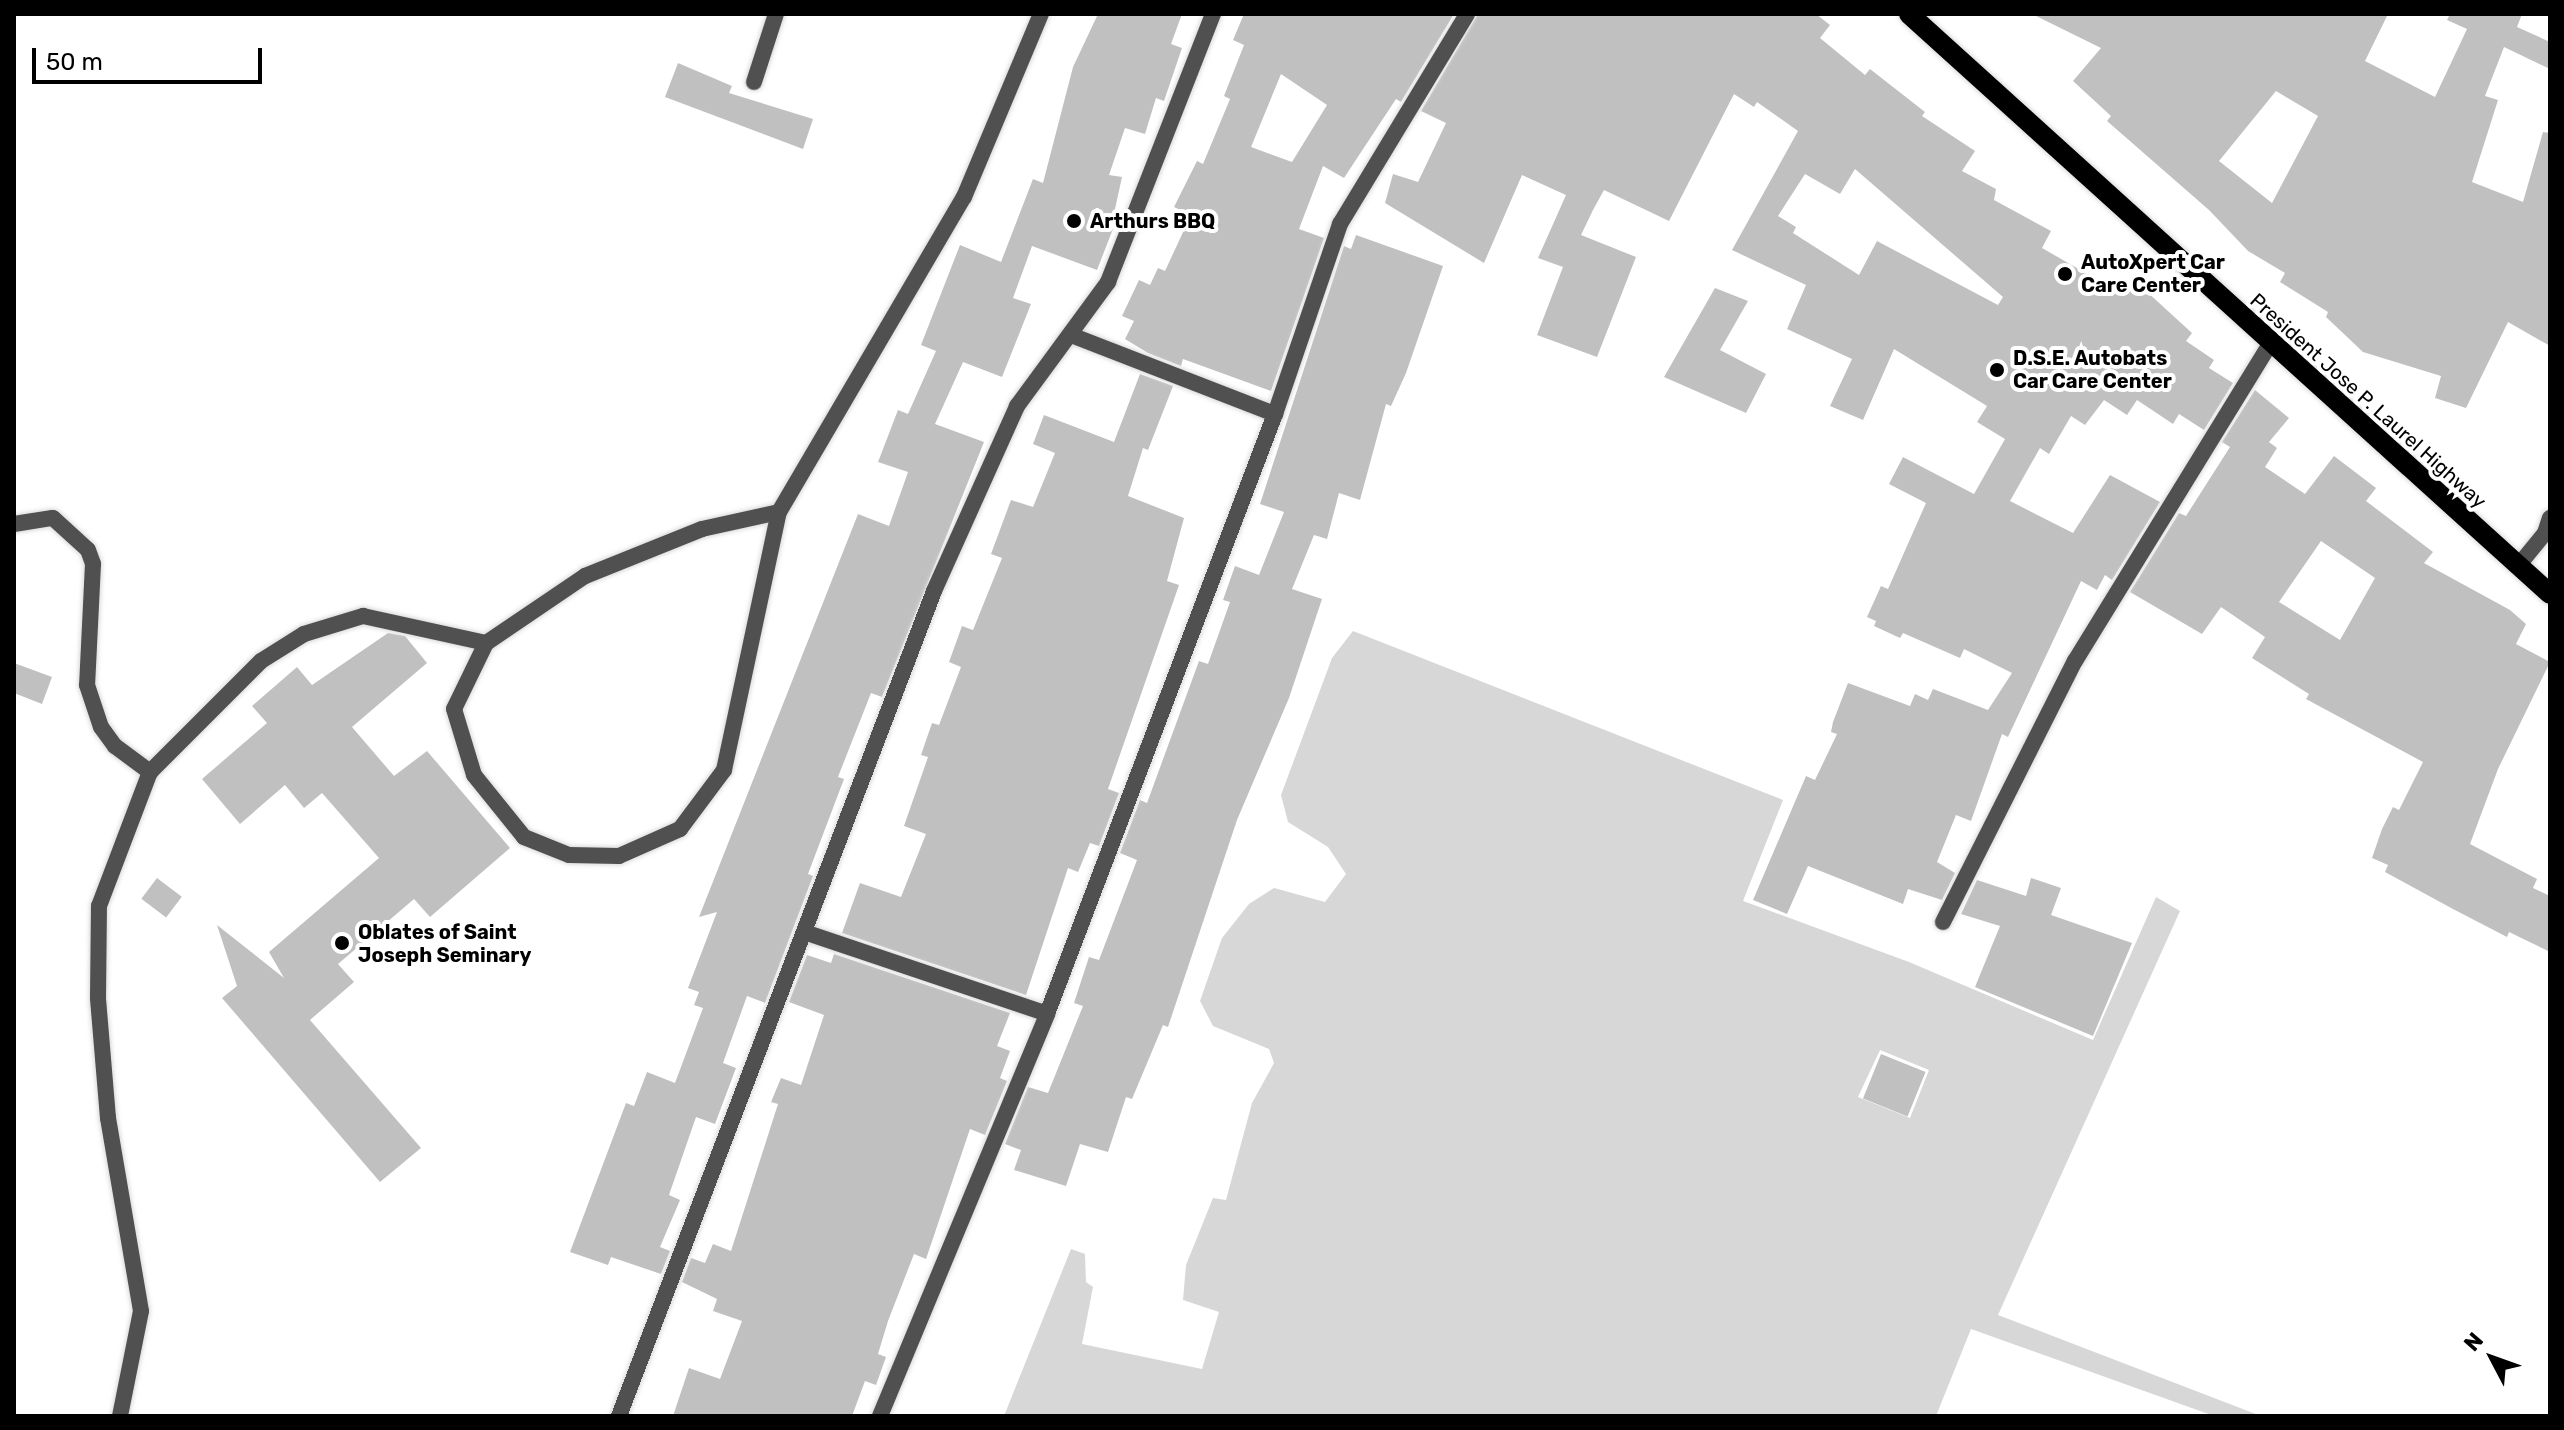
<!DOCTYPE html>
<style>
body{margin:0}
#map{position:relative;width:2564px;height:1430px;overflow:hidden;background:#fff;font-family:Rubik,sans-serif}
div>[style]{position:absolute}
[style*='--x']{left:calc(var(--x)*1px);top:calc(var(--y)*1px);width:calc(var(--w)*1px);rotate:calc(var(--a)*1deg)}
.green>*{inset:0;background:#d7d7d7}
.building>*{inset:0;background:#c0c0c0;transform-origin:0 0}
.roads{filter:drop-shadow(0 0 2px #dbdbdb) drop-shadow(0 0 2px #dbdbdb)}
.service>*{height:16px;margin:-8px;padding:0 8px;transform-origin:8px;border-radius:8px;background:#505050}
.minor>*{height:16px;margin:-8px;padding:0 8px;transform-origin:8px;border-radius:8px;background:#505050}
.primary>*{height:20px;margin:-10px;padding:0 10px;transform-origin:10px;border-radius:10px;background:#000}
.dots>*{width:22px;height:22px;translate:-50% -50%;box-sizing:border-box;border:4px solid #fff;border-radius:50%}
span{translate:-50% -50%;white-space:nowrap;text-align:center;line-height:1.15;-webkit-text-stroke:8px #fff;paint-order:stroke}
.poi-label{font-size:20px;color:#000;font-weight:700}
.left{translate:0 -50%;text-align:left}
.street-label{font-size:20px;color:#000}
.frame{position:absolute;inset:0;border:16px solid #000;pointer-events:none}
.north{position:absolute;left:2452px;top:1318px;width:80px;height:80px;-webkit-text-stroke:6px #fff;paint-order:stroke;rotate:311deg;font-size:22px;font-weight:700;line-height:32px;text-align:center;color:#000}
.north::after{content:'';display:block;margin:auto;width:28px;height:36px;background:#000;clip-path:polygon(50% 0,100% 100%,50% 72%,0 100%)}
.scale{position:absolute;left:32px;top:48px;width:230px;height:36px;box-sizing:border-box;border:4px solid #000;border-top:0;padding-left:10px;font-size:24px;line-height:28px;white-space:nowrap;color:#000;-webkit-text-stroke:6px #fff;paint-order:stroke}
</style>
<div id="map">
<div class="green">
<div style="clip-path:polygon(evenodd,1353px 631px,1783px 800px,1743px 901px,1909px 962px,2093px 1040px,2156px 897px,2180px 911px,1998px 1315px,2261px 1416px,2214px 1416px,1971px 1329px,1936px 1416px,1004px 1416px,1071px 1249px,1085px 1254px,1086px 1282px,1093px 1287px,1082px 1344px,1202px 1369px,1219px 1312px,1183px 1300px,1186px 1265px,1213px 1198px,1226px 1200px,1252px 1103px,1274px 1063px,1269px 1049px,1213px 1026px,1200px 1001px,1222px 938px,1249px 904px,1274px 888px,1325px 902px,1346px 874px,1328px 847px,1288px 822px,1281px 795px,1332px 658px,1353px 631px,1880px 1050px,1929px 1070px,1910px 1118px,1858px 1097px,1880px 1050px)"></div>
</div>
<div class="building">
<div style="clip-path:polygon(1098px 14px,1182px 14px,1171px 44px,1182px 48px,1164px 101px,1156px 98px,1145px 134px,1125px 128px,1109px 175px,1122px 177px,1115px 209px,1120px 211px,1097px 270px,1032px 246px,1013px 298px,1031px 304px,1002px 377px,963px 362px,935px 424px,984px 442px,882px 697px,871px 693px,838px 777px,844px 779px,808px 874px,813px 876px,765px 1003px,747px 996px,723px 1063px,736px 1068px,715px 1124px,696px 1117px,669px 1195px,680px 1200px,660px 1247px,670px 1251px,661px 1274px,611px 1257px,608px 1265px,570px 1252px,626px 1103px,634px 1106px,647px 1072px,675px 1083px,703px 1008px,694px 1005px,699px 992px,688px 988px,717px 912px,699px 917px,858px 514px,889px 526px,908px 472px,878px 462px,898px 410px,908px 414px,936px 351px,921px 345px,960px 245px,1001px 262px,1033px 179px,1043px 183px,1073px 67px)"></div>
<div style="clip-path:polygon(evenodd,1244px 14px,1454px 14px,1401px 102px,1396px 99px,1344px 178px,1323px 166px,1299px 229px,1324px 238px,1271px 391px,1183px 359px,1181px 366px,1148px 353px,1125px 339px,1134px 321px,1122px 316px,1139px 280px,1150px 285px,1158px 268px,1165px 271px,1191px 215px,1174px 207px,1197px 161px,1203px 164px,1230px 99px,1224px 96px,1244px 45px,1233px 40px,1244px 14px,1281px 74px,1327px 105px,1292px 162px,1251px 147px,1281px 74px)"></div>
<div style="clip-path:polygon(evenodd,1478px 14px,1816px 14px,1830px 25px,1820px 38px,1865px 75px,1870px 69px,1925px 112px,1922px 116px,1975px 151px,1962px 171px,1996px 189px,1994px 200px,2051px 231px,2042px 248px,2124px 295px,2134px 280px,2192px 333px,2186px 341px,2214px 360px,2209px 368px,2233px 383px,2204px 430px,2179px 414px,2173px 424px,2137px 400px,2127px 415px,2104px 400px,2085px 425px,2071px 416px,2049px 454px,2040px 448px,2010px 501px,2073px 533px,2110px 475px,2160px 502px,2112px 580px,2105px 575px,2097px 590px,2081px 581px,2008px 737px,2002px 734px,1971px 821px,1956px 815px,1937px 862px,1955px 873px,1942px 900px,1908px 889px,1903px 904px,1808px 866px,1787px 914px,1753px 900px,1806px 776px,1815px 780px,1837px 734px,1831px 732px,1833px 722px,1848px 683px,1910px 706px,1915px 694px,1928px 700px,1933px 689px,1988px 710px,2012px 673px,1964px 649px,1960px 658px,1903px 633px,1900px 638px,1874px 626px,1876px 621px,1867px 617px,1881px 586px,1888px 589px,1926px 503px,1889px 484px,1903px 457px,1974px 494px,2005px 439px,1977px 422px,1987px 406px,1894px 349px,1863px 420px,1830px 406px,1852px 359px,1787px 329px,1806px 285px,1732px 250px,1798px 131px,1757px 102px,1754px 107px,1734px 94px,1669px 221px,1604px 190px,1593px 210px,1581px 235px,1636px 257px,1597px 357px,1537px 335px,1563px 267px,1538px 258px,1566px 195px,1522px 175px,1484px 263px,1385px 203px,1393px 174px,1418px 182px,1446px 123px,1421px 111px,1478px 14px,1855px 169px,2003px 297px,1998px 305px,1877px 241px,1859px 275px,1793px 233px,1796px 227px,1778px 216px,1805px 174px,1840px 194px,1855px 169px)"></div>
<div style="clip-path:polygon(evenodd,2032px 14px,2388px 14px,2365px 61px,2435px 97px,2467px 29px,2447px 20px,2450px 14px,2522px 14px,2517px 27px,2550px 42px,2550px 69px,2504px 47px,2485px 96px,2498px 100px,2472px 182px,2523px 202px,2543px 132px,2550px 133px,2550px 346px,2508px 322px,2466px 408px,2435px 398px,2441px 376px,2363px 352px,2326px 317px,2328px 312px,2280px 282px,2285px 273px,2248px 251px,2209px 210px,2107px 121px,2111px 116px,2073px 81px,2101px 48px,2032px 14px,2276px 91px,2318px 116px,2272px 203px,2219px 161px,2276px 91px)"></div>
<div style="clip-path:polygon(678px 63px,732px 86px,729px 93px,813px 119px,803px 149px,665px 97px)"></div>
<div style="clip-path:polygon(1356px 235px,1443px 266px,1406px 373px,1391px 406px,1386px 404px,1360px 500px,1339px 493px,1327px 539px,1314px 535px,1292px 589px,1322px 599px,1289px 698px,1237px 820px,1168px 1027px,1163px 1025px,1132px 1099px,1126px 1097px,1108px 1152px,1080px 1144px,1066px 1186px,1014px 1170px,1021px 1150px,1005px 1144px,1028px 1087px,1048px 1093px,1083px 1006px,1074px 1003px,1089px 957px,1099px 960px,1137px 860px,1120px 853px,1140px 800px,1147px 803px,1199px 661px,1208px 664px,1230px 602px,1223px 600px,1235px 566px,1259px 575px,1284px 512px,1260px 504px,1344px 246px,1351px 249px)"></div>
<div style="clip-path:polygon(1715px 288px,1748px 301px,1720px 350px,1766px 374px,1746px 413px,1664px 377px)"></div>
<div style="clip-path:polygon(1140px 374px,1173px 386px,1148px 450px,1143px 448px,1128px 496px,1184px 518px,1167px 581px,1179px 585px,1108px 789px,1119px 793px,1099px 846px,1090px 843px,1078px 872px,1068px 868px,1026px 995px,842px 933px,860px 883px,901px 897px,926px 834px,904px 826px,928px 757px,921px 755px,932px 723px,939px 725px,961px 667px,949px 662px,962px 626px,973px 630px,1002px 558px,991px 554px,1011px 500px,1033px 507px,1055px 453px,1033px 444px,1044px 415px,1114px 442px)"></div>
<div style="clip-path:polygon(evenodd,2255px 390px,2289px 418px,2269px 442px,2277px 448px,2265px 467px,2305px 494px,2334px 456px,2376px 488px,2366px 501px,2433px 552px,2424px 563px,2510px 610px,2526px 624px,2516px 644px,2550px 662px,2498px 769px,2470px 844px,2537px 879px,2533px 888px,2550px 896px,2550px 952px,2509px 932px,2507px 937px,2453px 909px,2385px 872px,2388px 865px,2372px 858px,2382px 829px,2393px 807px,2399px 810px,2423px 762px,2306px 699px,2309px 694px,2252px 658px,2265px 637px,2221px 607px,2202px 634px,2130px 592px,2179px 513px,2186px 516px,2230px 447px,2222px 442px,2255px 390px,2321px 541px,2375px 578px,2340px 640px,2279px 602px,2321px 541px)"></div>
<div style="clip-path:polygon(388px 633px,405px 636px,427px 663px,352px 727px,394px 776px,427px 751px,510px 848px,430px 917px,414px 899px,338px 964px,354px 982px,310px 1020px,421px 1148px,380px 1182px,222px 998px,237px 986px,217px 925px,284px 978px,269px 952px,379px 858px,322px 793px,304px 808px,285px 785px,240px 824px,202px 779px,267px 723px,252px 706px,297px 667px,312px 685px)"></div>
<div style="clip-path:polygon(14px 663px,52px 677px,42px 704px,14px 693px)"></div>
<div style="left:157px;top:878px;width:31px;height:26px;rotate:37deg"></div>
<div style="clip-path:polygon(2031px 878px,2061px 888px,2051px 915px,2132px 943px,2093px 1036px,1975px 987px,2000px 926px,1961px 914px,1977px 880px,2026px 896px)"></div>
<div style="clip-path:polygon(834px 954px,1010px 1013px,997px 1046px,1010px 1051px,1000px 1078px,1007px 1081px,985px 1135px,970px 1129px,926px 1259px,914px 1254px,888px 1321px,878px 1354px,886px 1357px,876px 1385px,865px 1381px,852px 1416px,673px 1416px,689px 1368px,720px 1379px,742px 1321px,713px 1311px,717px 1299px,682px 1282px,691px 1258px,705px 1263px,713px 1244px,731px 1251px,778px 1104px,771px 1102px,781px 1078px,801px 1085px,824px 1015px,789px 1002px,807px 955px,831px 963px)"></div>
<div style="left:1881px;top:1054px;width:48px;height:48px;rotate:22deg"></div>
</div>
<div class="roads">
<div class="service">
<div style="--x:779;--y:512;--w:79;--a:167.6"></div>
<div style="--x:702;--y:529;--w:126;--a:158.1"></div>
<div style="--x:585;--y:576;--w:120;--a:145.9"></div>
<div style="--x:486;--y:643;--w:73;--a:115.9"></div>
<div style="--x:454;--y:709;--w:69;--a:73.1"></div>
<div style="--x:474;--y:775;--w:80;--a:51.1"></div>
<div style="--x:524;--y:837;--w:48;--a:21.8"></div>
<div style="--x:569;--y:855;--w:50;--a:1.1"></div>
<div style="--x:619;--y:856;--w:67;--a:-23.9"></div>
<div style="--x:680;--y:829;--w:74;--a:-53.3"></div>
<div style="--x:724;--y:770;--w:264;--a:-78"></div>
<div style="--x:779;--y:512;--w:365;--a:-59.6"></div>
<div style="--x:964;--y:197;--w:199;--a:-67.2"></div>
<div style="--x:14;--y:524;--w:39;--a:-9"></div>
<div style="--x:53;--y:518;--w:47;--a:42.4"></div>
<div style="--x:88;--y:550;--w:15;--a:70"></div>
<div style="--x:93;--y:564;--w:121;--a:92.8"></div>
<div style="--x:87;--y:685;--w:44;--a:71.6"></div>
<div style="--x:101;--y:727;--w:24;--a:54"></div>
<div style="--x:115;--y:746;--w:44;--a:36.6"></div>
<div style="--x:2518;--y:566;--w:43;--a:-50.7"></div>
<div style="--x:2545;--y:533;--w:16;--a:-72"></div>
<div style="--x:120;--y:1416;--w:107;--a:-78.7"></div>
<div style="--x:141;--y:1311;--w:196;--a:-99.7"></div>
<div style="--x:108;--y:1118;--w:120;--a:-94.8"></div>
<div style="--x:98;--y:998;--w:92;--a:-89.4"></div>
<div style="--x:99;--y:906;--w:143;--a:-69.2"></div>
<div style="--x:150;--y:772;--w:157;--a:-45"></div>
<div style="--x:261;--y:661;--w:51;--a:-32.1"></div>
<div style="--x:304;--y:634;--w:62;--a:-17"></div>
<div style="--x:363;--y:616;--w:126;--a:12.4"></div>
</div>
<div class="minor">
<div style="--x:754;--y:82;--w:71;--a:-72.1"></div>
<div style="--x:1071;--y:335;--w:219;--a:21.2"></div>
<div style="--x:1943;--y:922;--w:292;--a:-63.2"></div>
<div style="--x:2075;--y:661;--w:372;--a:-58.4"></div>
<div style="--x:807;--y:933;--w:253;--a:18.6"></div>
<div style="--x:619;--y:1416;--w:883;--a:-69.1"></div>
<div style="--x:934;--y:591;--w:203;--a:-65.8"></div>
<div style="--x:1017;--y:406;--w:154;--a:-53.7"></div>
<div style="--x:1108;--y:282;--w:288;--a:-68.6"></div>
<div style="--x:880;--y:1416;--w:435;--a:-67.4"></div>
<div style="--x:1047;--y:1014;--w:642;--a:-69.19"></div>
<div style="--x:1275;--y:414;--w:201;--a:-71.1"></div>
<div style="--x:1340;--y:224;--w:245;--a:-58.8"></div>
</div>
<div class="primary">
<div style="--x:1909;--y:14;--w:864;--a:42.14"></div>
</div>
</div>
<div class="dots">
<div style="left:1074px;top:221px;background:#000"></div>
<div style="left:2065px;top:274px;background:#000"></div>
<div style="left:1997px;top:370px;background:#000"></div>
<div style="left:342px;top:943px;background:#000"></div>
</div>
<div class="poi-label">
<span class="left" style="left:1090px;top:221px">Arthurs BBQ</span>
<span class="left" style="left:2081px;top:274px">AutoXpert Car<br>Care Center</span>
<span class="left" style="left:2013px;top:370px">D.S.E. Autobats<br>Car Care Center</span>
<span class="left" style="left:358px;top:944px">Oblates of Saint<br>Joseph Seminary</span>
</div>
<div class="street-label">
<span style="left:2368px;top:401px;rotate:42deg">President Jose P. Laurel Highway</span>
</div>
<div class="frame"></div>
<div class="north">N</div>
<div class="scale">50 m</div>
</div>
